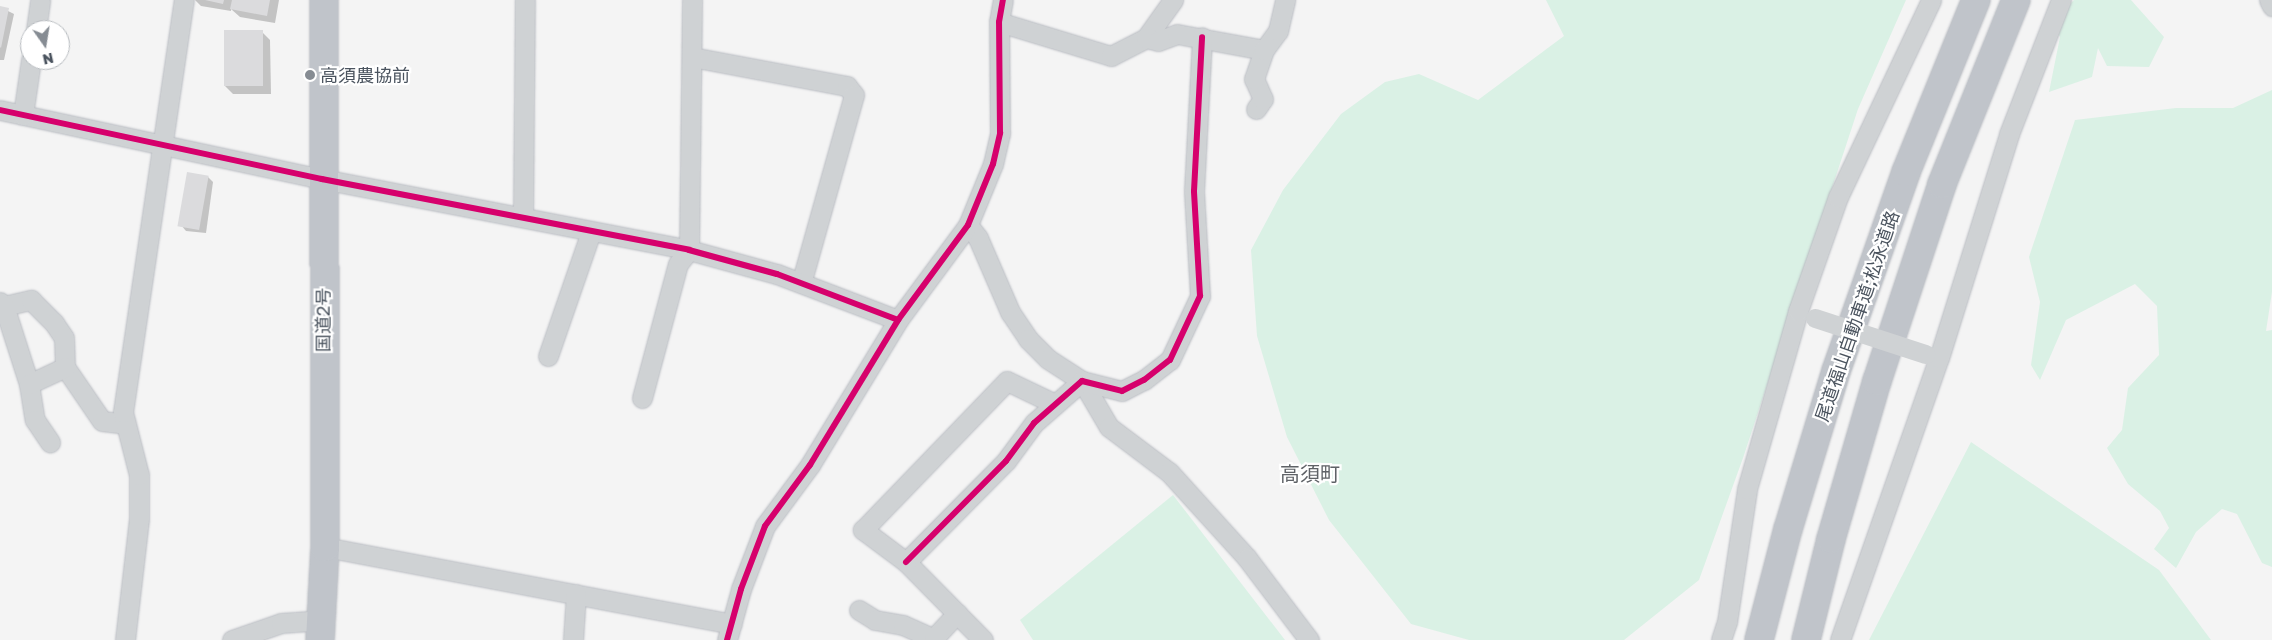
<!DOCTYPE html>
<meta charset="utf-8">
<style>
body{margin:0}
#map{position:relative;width:2272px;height:640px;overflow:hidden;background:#f4f4f4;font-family:"Golos Text","Noto Sans JP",sans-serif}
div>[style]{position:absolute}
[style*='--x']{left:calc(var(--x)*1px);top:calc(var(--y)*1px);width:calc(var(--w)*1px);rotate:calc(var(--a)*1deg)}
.green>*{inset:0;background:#daf1e5}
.shadow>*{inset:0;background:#0003}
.building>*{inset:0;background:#dbdbdd;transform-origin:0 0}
.roads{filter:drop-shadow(0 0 1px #b9bcc2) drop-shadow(0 0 1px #b9bcc2)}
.minor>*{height:19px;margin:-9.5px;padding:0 9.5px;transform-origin:9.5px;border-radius:9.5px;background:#cfd2d4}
.highway>*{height:28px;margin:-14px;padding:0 14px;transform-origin:14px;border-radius:14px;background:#c0c4ca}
.minor-bridge>*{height:19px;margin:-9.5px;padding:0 9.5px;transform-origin:9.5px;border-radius:9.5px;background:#cfd2d4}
.cycleway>*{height:6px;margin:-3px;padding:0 3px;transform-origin:3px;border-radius:3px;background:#d6006c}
.dots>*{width:14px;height:14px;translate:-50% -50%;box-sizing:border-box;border:2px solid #fff;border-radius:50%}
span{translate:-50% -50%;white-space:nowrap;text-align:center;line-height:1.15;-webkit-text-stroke:4.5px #fff;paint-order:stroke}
.poi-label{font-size:18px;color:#4b545f}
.left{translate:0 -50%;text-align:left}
.street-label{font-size:18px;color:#4b545f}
.quarter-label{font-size:20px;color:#5f6267}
.north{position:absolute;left:20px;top:20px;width:50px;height:50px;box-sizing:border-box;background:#fff;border:1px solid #b7bbbf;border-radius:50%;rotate:167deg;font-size:14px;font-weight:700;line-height:20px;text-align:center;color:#4b545f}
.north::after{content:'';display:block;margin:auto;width:18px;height:22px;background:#868c93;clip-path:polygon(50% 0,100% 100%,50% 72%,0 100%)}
</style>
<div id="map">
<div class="green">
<div style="clip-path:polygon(1546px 0,1906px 0,1858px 109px,1743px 458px,1699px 580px,1624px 640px,1469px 640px,1411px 624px,1329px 520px,1287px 437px,1257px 336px,1251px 250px,1283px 190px,1341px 114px,1385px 82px,1419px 74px,1478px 100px,1564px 36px)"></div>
<div style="clip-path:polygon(2074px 0,2131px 0,2164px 37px,2149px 67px,2107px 66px,2098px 48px,2092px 77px,2049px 92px,2060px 37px,2052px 22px)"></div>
<div style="clip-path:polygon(2272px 90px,2272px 292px,2266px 331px,2272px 330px,2272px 567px,2262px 563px,2237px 514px,2222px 509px,2196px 532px,2176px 568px,2154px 549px,2169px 528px,2160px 511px,2128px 484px,2107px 448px,2122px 430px,2128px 388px,2159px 355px,2157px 306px,2135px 284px,2066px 320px,2040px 380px,2031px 365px,2040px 302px,2029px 257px,2075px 120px,2176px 108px,2233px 108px)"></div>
<div style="clip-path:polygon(1971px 442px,2159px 570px,2211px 640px,1869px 640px)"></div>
<div style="clip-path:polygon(1173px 495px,1285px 640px,1033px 640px,1020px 620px)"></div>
</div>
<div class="shadow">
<div style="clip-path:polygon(195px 0,279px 0,275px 23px,240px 17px,231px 9px,231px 11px,201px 6px)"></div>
<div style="clip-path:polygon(0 7px,14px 14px,4px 60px,0 60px)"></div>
<div style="clip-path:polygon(262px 32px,270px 40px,271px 94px,233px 94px,225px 86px)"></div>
<div style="clip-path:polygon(208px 177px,213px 182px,206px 233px,186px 231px,181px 225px)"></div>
</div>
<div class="building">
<div style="clip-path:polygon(205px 0,224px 0,223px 4px)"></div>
<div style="clip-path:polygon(232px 0,270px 0,267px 16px,230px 9px)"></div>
<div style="clip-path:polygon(0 6px,9px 8px,1px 48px,0 47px)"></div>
<div style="left:263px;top:30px;width:56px;height:39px;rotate:90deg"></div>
<div style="left:187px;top:172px;width:22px;height:55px;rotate:10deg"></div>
</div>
<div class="roads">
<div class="minor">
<div style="--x:2269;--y:0;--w:7;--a:63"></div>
<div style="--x:999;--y:22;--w:117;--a:16.9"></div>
<div style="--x:1111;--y:56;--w:39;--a:-27"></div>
<div style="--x:1146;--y:38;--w:47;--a:-54.6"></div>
<div style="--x:36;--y:30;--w:30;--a:-82"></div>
<div style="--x:1146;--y:38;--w:12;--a:14"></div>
<div style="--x:1158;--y:41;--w:20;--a:-20"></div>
<div style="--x:1177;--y:34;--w:88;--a:10.4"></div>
<div style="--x:692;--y:57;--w:158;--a:10.6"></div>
<div style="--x:847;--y:86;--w:11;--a:52"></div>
<div style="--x:854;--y:95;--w:195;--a:105.7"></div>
<div style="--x:1256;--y:109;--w:12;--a:-55"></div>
<div style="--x:1263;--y:99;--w:22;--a:-114"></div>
<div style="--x:1254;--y:79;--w:31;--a:-71"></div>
<div style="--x:1264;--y:50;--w:24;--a:-54"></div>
<div style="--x:1278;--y:31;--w:32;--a:-77"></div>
<div style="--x:0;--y:110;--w:329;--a:12.1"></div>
<div style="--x:322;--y:179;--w:374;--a:10.9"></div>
<div style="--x:689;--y:250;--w:91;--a:15.3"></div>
<div style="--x:777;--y:274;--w:129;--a:20.8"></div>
<div style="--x:23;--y:115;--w:56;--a:-81.7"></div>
<div style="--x:523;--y:216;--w:216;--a:-89.5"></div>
<div style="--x:968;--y:225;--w:16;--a:52"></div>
<div style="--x:978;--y:238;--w:81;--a:66.6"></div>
<div style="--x:1010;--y:312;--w:32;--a:56"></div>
<div style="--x:1028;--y:339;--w:28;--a:45"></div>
<div style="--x:1048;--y:359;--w:40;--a:32.9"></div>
<div style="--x:1082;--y:381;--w:53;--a:59.6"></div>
<div style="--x:1109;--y:427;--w:75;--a:36.9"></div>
<div style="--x:1169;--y:472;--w:116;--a:47.8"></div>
<div style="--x:1247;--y:558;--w:103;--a:52.9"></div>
<div style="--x:0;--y:302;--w:6;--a:45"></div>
<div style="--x:4;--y:306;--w:28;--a:-13"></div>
<div style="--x:31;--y:300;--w:33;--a:45"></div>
<div style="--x:54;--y:323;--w:18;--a:56"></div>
<div style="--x:64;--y:338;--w:29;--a:88"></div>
<div style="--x:65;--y:367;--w:65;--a:55.6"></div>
<div style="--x:102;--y:421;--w:23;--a:7"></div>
<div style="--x:4;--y:306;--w:82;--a:72.2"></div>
<div style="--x:29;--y:384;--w:36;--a:81"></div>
<div style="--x:35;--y:420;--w:27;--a:56"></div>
<div style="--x:548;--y:356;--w:131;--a:-70.9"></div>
<div style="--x:29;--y:384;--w:40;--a:-25"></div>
<div style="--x:642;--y:398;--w:139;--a:-75"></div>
<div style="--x:678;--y:264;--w:18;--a:-52"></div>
<div style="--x:689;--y:250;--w:250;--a:-89.3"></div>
<div style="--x:325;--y:547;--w:414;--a:10.7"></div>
<div style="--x:906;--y:562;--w:142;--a:-45.3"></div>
<div style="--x:1006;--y:461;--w:47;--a:-53.6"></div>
<div style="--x:1034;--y:423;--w:64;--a:-41.2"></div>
<div style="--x:1082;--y:381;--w:41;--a:14"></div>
<div style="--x:1122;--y:391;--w:25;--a:-27"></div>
<div style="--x:1144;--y:380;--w:33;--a:-38"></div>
<div style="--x:1170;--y:360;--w:71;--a:-64.9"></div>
<div style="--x:1200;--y:296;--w:105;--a:-93.3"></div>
<div style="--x:1194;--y:191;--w:154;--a:-87"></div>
<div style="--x:859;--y:610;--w:19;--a:32"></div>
<div style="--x:875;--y:620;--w:28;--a:10"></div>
<div style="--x:903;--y:625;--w:36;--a:24"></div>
<div style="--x:934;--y:638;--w:34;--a:-47"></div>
<div style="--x:125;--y:640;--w:122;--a:-83.4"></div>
<div style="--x:139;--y:519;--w:44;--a:-90"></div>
<div style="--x:139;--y:475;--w:65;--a:-104.3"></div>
<div style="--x:123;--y:412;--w:416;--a:-81.6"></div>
<div style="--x:232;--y:640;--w:52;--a:-19.1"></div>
<div style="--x:281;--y:623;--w:39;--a:-4"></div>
<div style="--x:573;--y:640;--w:46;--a:-86.3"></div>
<div style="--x:727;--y:640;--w:53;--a:-74.6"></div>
<div style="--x:741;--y:589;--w:67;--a:-69.1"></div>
<div style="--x:765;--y:526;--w:76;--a:-53.6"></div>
<div style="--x:810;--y:465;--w:170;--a:-58.7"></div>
<div style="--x:898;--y:320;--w:118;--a:-53.6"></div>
<div style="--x:968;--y:225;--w:66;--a:-67.7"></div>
<div style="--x:993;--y:164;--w:32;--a:-77"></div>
<div style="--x:1000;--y:133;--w:111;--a:-90.5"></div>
<div style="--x:999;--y:22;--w:22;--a:-80"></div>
<div style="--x:983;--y:640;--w:110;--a:-134.6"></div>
<div style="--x:906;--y:562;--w:54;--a:-143.3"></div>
<div style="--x:863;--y:530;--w:207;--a:-46"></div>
<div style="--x:1007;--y:381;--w:53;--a:25.6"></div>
<div style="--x:1721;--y:640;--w:19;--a:-72"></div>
<div style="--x:1727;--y:622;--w:134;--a:-81.4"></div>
<div style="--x:1747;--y:489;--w:185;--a:-74"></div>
<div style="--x:1798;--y:311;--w:121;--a:-70.7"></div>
<div style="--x:1838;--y:197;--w:218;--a:-64.7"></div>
<div style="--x:1840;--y:640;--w:299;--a:-70.7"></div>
<div style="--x:1939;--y:358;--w:235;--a:-72.6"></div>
<div style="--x:2009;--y:134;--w:144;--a:-68.8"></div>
</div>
<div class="highway">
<div style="--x:320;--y:640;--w:93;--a:-86.9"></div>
<div style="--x:325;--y:547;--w:547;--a:-90.1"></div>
<div style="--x:1759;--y:640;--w:115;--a:-75.4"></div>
<div style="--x:1788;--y:529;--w:165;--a:-73.1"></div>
<div style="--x:1836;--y:371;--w:211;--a:-70.6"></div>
<div style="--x:1906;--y:172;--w:186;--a:-67.9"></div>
<div style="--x:1806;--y:640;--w:104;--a:-76.1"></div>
<div style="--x:1831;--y:539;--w:165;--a:-73.8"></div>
<div style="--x:1877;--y:381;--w:207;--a:-71.7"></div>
<div style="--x:1942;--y:184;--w:198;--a:-68.1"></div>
</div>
</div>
<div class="minor-bridge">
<div style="--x:1815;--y:318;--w:116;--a:18.1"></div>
</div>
<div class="cycleway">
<div style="--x:0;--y:110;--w:329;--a:12.1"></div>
<div style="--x:322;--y:179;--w:374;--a:10.9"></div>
<div style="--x:689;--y:250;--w:91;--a:15.3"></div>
<div style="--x:777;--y:274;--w:129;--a:20.8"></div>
<div style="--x:906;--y:562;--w:142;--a:-45.3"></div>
<div style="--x:1006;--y:461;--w:47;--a:-53.6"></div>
<div style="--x:1034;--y:423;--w:64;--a:-41.2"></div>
<div style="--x:1082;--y:381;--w:41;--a:14"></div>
<div style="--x:1122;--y:391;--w:25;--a:-27"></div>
<div style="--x:1144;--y:380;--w:33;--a:-38"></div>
<div style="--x:1170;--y:360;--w:71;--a:-64.9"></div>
<div style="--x:1200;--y:296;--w:105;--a:-93.3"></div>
<div style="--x:1194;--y:191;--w:154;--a:-87"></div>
<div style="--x:727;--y:640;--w:53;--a:-74.6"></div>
<div style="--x:741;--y:589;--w:67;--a:-69.1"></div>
<div style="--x:765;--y:526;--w:76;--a:-53.6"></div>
<div style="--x:810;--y:465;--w:170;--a:-58.7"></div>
<div style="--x:898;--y:320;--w:118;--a:-53.6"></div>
<div style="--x:968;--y:225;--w:66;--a:-67.7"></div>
<div style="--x:993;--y:164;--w:32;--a:-77"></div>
<div style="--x:1000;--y:133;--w:111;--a:-90.5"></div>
<div style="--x:999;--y:22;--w:22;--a:-80"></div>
</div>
<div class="dots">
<div style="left:310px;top:75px;background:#868c93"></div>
</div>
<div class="poi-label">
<span class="left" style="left:320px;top:75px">高須農協前</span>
</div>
<div class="street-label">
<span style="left:1857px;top:316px;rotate:-71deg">尾道福山自動車道;松永道路</span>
<span style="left:323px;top:320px;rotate:-90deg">国道2号</span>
</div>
<div class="quarter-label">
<span style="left:1310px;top:473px">高須町</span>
</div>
<div class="north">N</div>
</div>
